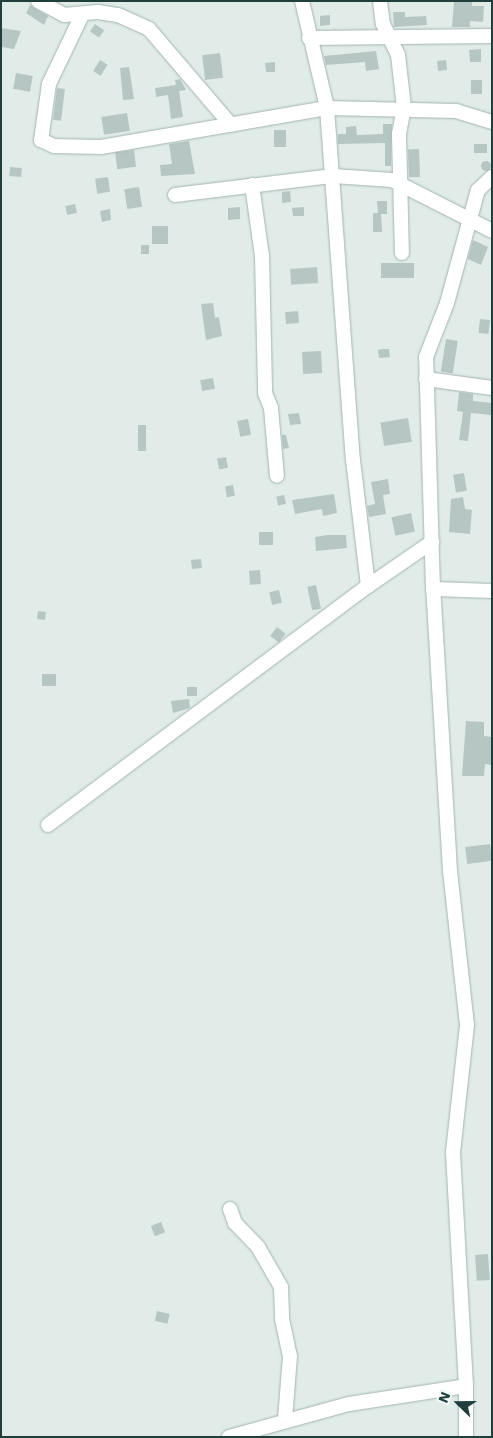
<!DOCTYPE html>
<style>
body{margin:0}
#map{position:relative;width:493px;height:1438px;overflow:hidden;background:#e1ece9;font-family:"Work Sans",sans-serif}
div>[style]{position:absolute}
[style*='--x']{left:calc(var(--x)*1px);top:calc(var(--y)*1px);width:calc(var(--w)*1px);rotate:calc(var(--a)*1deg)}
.building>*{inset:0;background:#b6c7c3;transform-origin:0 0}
.round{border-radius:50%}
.roads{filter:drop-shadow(0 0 1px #a3b4b1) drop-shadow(0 0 1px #a3b4b1)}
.minor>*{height:14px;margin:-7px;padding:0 7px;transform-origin:7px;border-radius:7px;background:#fff}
span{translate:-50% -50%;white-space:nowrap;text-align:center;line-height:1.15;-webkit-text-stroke:4.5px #f1f9f6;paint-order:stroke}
.frame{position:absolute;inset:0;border:2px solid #203e3b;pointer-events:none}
.north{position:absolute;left:433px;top:1378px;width:50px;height:50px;-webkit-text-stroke:4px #f1f9f6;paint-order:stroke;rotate:292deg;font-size:14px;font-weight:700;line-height:20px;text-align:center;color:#203e3b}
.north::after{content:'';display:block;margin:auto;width:18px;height:22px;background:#203e3b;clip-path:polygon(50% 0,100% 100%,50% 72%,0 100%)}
</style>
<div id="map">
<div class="building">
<div style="clip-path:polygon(454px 1px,472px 1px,472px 6px,484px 6px,483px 22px,470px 21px,470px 27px,452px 27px)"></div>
<div style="clip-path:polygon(30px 5px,48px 16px,44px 25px,26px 13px)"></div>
<div style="clip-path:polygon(393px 12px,405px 12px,405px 17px,426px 16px,427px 25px,394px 27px)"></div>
<div style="clip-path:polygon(330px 15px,330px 25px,320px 26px,320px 16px)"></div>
<div style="left:95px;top:24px;width:11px;height:9px;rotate:34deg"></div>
<div style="clip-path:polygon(1px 28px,21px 31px,14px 49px,1px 47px)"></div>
<div style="clip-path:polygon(481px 49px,481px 62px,470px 62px,469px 50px)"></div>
<div style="clip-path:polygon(376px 51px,379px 69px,366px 71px,365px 62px,326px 65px,324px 56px)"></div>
<div style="left:220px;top:53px;width:25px;height:18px;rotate:83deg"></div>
<div style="left:100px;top:60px;width:9px;height:13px;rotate:32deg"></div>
<div style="left:446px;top:60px;width:10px;height:9px;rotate:84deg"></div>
<div style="clip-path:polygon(275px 62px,275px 72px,266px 72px,265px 63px)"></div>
<div style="clip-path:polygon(129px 67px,134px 99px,123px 100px,120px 68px)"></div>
<div style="left:16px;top:73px;width:17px;height:16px;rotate:10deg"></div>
<div style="clip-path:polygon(180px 79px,186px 90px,179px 91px,183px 117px,171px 119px,168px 95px,156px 97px,155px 88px,176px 85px,175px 80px)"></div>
<div style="left:482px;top:80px;width:14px;height:11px;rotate:90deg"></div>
<div style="left:57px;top:88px;width:8px;height:32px;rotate:7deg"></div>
<div style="left:127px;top:113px;width:18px;height:26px;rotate:81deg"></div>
<div style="clip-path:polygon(383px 124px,392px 124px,391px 166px,385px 166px,385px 143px,338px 144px,338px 134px,346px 134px,346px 127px,356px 126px,357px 135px,383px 134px)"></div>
<div style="left:274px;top:130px;width:12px;height:17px"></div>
<div style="clip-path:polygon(189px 141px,195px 174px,161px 176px,160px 165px,172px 164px,169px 144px)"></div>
<div style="left:487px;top:144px;width:9px;height:13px;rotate:90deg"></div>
<div style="left:419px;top:149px;width:28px;height:11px;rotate:88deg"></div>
<div style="left:134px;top:150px;width:17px;height:19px;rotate:83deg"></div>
<div class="round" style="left:481px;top:161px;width:10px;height:10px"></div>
<div style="left:10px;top:167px;width:12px;height:9px;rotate:5deg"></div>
<div style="left:108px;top:177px;width:15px;height:13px;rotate:82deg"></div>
<div style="left:139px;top:187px;width:20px;height:15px;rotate:81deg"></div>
<div style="clip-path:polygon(290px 191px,291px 202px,282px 203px,282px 192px)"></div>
<div style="clip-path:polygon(377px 201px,387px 201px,387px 214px,381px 214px,382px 232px,373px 232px,373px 213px,378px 213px)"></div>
<div style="left:75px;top:204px;width:9px;height:10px;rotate:77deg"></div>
<div style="clip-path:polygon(240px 207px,240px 219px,228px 220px,228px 208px)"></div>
<div style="clip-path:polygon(304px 207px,304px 216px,293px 216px,292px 208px)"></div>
<div style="clip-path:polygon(110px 209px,111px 220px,102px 222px,100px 211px)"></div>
<div style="left:152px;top:226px;width:16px;height:18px"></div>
<div style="clip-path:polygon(473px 240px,488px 247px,481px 265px,468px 259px)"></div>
<div style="left:141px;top:245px;width:8px;height:9px"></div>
<div style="left:381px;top:263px;width:33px;height:15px"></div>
<div style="left:317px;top:267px;width:16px;height:27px;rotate:86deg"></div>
<div style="clip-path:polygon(213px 303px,215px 318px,219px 317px,222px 336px,206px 340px,201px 304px)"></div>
<div style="left:298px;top:311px;width:12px;height:13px;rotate:85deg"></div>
<div style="left:480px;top:319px;width:10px;height:14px;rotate:6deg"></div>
<div style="left:446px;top:339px;width:12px;height:33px;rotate:9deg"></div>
<div style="clip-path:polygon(383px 349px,389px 349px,390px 357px,379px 358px,378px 350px)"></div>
<div style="left:321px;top:351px;width:22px;height:19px;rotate:87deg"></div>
<div style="left:213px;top:378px;width:11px;height:13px;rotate:80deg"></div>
<div style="clip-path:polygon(459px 392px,473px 394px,473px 401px,492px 403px,491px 415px,471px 413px,468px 441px,459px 440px,463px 412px,457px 411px)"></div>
<div style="clip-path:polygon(299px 413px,301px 424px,290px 425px,288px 414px)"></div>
<div style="left:408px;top:418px;width:24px;height:28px;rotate:81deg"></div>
<div style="left:248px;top:419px;width:16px;height:11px;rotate:79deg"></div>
<div style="left:138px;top:425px;width:8px;height:26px"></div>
<div style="clip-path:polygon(282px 435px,286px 435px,289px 448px,283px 449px)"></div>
<div style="left:226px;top:457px;width:11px;height:9px;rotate:80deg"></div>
<div style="left:464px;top:473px;width:18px;height:11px;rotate:81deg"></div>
<div style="clip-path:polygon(388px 479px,390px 494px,383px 495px,386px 514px,369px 517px,367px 506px,375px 504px,371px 482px)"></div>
<div style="left:233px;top:485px;width:11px;height:8px;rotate:80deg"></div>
<div style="clip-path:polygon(334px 494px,337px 513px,323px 516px,322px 509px,295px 514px,292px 500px)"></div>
<div style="left:284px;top:495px;width:9px;height:8px;rotate:77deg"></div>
<div style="clip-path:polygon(463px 497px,465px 509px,472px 510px,470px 534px,449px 532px,451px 499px)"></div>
<div style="left:411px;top:513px;width:19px;height:20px;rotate:78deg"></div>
<div style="left:259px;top:532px;width:14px;height:13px"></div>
<div style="clip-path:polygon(328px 535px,346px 535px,347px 548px,316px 551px,315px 537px)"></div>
<div style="left:201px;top:559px;width:9px;height:10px;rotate:84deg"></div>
<div style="left:260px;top:570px;width:14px;height:11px;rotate:86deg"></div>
<div style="left:316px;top:585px;width:24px;height:9px;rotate:78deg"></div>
<div style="left:279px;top:590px;width:13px;height:10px;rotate:77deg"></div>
<div style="left:38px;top:611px;width:8px;height:8px;rotate:7deg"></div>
<div style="left:277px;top:627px;width:11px;height:11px;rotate:38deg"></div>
<div style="left:42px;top:674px;width:14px;height:12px"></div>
<div style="left:187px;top:687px;width:10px;height:9px"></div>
<div style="clip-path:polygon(189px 699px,190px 708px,173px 713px,171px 701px)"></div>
<div style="clip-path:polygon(466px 721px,484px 722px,484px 736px,492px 737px,492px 765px,485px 764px,484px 776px,462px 776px)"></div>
<div style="left:490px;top:844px;width:17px;height:25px;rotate:83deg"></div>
<div style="left:161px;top:1222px;width:11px;height:11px;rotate:68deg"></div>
<div style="left:488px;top:1254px;width:26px;height:13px;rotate:86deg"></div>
<div style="left:157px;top:1311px;width:13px;height:10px;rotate:13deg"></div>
</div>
<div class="roads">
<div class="minor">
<div style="--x:38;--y:1;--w:30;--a:28"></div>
<div style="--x:64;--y:15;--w:34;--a:-5"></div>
<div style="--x:98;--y:12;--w:20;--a:9"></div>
<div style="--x:118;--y:15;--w:34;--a:24"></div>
<div style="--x:149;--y:29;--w:126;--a:49.5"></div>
<div style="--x:302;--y:1;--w:110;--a:76.8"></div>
<div style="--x:327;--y:108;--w:353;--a:85.8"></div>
<div style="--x:353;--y:460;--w:127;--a:83.2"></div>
<div style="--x:380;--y:1;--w:23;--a:83"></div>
<div style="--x:383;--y:24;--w:34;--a:64"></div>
<div style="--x:398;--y:55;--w:53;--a:83.5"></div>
<div style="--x:404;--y:108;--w:26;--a:101"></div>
<div style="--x:399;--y:134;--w:119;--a:88.6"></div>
<div style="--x:82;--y:15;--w:76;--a:115.6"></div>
<div style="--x:49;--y:84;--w:57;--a:98.1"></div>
<div style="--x:41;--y:140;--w:14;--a:25"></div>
<div style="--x:54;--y:146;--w:47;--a:1.2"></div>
<div style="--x:101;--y:147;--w:229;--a:-9.8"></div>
<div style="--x:327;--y:108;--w:129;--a:1.3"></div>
<div style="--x:456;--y:111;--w:38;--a:17"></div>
<div style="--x:309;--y:38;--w:183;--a:-0.6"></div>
<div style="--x:252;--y:185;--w:72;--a:82"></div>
<div style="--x:262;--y:256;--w:137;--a:88.7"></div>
<div style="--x:265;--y:393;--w:16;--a:68"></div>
<div style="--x:271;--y:408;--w:68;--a:85"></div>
<div style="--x:175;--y:195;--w:159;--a:-6.9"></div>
<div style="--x:333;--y:176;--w:59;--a:3.9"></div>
<div style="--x:392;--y:180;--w:112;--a:27"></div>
<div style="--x:426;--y:379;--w:67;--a:7.8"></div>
<div style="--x:433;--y:589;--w:59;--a:1.9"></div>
<div style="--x:48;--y:825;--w:399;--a:-36.8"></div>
<div style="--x:368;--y:586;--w:78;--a:-34.5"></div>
<div style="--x:230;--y:1209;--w:15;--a:70"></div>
<div style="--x:235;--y:1223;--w:33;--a:46"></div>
<div style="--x:258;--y:1247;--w:46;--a:60.1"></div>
<div style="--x:281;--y:1287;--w:32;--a:88"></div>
<div style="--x:282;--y:1319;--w:38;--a:78"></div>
<div style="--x:290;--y:1356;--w:63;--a:94.5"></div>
<div style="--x:229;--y:1437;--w:124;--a:-15.4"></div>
<div style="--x:349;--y:1404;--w:118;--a:-8.7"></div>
<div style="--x:466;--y:1437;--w:51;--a:-90"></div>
<div style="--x:466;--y:1386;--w:234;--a:-93.2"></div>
<div style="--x:453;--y:1152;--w:128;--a:-83.7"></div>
<div style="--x:467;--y:1025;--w:155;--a:-96.3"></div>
<div style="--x:450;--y:871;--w:283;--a:-93.4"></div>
<div style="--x:433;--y:589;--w:232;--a:-91.7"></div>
<div style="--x:426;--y:357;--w:58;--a:-68.7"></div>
<div style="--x:447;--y:303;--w:117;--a:-74.7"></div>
<div style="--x:478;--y:190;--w:19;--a:-43"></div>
</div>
</div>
<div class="frame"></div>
<div class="north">N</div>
</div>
